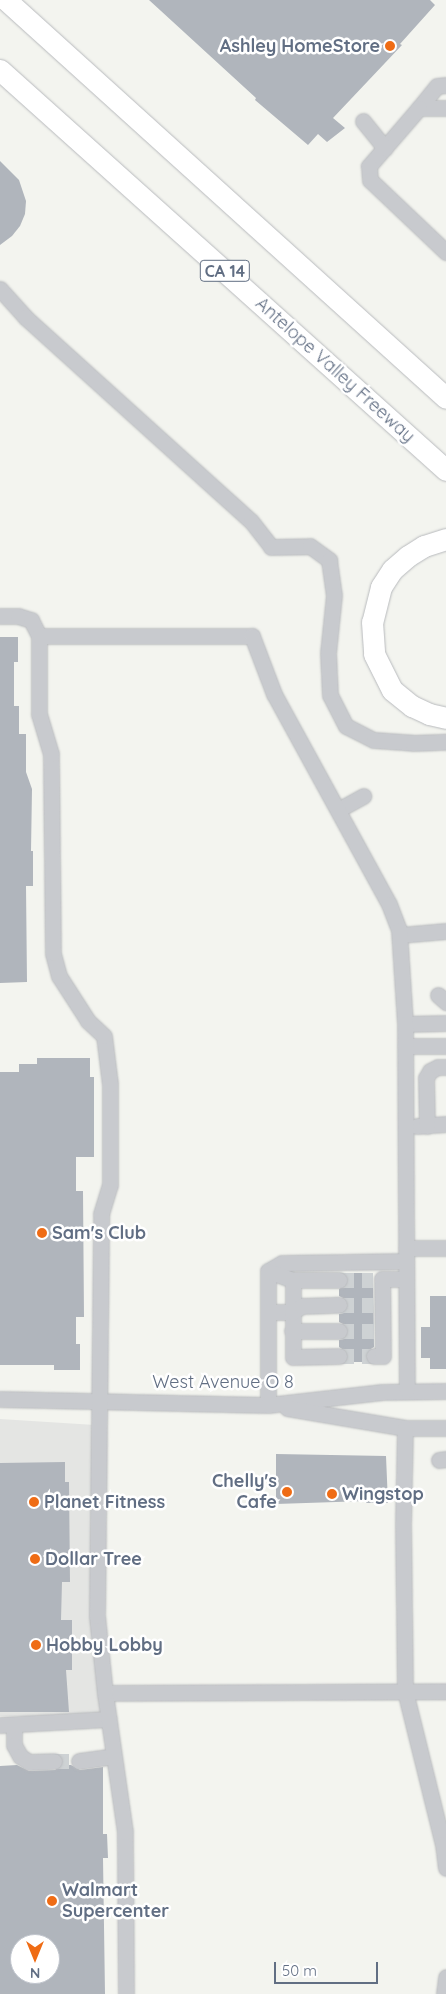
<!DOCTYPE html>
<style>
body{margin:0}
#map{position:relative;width:446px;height:1994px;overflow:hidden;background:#f3f4ef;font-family:Quicksand,sans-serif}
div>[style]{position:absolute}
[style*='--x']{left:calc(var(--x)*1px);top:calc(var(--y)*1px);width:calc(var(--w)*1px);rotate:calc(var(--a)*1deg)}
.built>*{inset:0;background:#e4e5e3}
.building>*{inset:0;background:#b0b5bc}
.minor-tunnel>*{height:15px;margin-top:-7.5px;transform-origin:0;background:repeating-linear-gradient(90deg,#ced2d4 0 15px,transparent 0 23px)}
.roads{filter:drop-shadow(0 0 1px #b8babd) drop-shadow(0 0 1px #b8babd)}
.minor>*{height:15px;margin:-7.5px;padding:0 7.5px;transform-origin:7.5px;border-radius:7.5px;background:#c8cace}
.highway>*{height:21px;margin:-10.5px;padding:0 10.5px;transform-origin:10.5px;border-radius:10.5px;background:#fff}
.dots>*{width:14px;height:14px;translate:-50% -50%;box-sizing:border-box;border:2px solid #fff;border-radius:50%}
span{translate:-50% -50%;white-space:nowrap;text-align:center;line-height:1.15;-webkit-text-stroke:5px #fff;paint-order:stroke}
.shield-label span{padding:1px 4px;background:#fff;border:1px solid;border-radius:4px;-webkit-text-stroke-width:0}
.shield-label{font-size:16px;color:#616e83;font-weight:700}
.poi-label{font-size:18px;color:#616e83;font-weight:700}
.right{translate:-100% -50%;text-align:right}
.left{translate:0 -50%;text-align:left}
.street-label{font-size:18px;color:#616e83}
.north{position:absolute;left:10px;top:1934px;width:50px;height:50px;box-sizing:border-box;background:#fff;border:1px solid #c0c5cd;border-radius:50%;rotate:180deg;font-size:14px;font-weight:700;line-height:20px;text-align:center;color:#616e83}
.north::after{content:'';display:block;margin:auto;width:18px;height:22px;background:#ef6c15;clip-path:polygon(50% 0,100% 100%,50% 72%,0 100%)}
.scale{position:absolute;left:274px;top:1962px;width:104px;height:22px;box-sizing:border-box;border:2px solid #616e83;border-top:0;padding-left:6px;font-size:15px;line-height:18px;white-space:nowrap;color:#616e83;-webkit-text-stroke:4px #fff;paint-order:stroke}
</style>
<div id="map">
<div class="built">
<div style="clip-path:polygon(0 1419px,95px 1425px,102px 1711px,91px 1717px,0 1716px)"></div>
</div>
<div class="building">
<div style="clip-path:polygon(149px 0,430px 0,435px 5px,400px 44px,402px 45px,333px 118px,345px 128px,327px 142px,318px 134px,308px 145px,255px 100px,256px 98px)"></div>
<div style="clip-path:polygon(0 161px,19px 180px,26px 201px,25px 214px,20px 226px,12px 236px,0 245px)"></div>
<div style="clip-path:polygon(0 637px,18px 637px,18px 662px,14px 662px,14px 706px,19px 706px,19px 734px,26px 734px,26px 772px,32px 789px,31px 851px,33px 851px,33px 886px,26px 886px,27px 982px,0 983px)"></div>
<div style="clip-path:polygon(37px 1058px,90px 1058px,90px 1077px,94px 1077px,94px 1157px,76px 1157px,76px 1191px,83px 1191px,84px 1317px,76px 1317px,76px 1344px,80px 1344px,80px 1370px,54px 1370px,54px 1365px,0 1365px,0 1072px,19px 1072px,19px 1064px,37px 1064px)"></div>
<div style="clip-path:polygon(345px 1273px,373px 1273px,374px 1347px,366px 1352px,367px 1362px,346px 1362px,347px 1352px,339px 1347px,339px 1340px,344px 1339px,348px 1331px,347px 1326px,339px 1322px,339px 1314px,344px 1313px,348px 1305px,347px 1300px,339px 1296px,339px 1289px,347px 1284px,348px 1280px)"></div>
<div style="clip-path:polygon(430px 1296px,446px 1296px,446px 1369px,430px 1369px,430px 1358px,421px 1358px,421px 1327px,430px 1327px)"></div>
<div style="clip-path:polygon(276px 1454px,386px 1456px,388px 1503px,366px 1503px,366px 1501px,276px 1504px)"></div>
<div style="clip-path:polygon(65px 1462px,65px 1482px,69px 1482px,70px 1582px,62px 1582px,61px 1620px,72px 1620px,72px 1670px,66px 1670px,69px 1712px,0 1712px,0 1463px)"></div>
<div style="clip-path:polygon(evenodd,17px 1765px,29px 1771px,55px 1770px,62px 1765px,71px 1765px,80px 1770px,103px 1767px,103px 1834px,107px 1834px,108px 1858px,103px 1858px,105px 1994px,0 1994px,0 1766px,17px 1765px,20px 1944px,50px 1944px,50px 1974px,20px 1974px,20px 1944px)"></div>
</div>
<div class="minor-tunnel">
<div style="--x:339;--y:1280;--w:34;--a:0"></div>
<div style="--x:339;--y:1305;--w:34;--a:0"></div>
<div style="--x:339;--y:1331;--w:35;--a:0"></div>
<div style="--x:339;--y:1356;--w:35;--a:0"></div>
<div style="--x:54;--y:1761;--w:25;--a:0"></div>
</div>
<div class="roads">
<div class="minor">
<div style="--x:419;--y:108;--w:28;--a:-51"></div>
<div style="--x:437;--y:86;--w:9;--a:-6"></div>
<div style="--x:446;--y:108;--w:27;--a:180"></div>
<div style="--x:419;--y:108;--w:77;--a:130.8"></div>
<div style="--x:369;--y:166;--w:14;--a:86"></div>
<div style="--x:370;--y:180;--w:105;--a:43.5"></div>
<div style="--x:363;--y:121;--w:35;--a:51"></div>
<div style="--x:0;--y:289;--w:38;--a:48"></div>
<div style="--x:25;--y:317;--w:304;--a:42.1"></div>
<div style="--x:251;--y:521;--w:33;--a:52"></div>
<div style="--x:271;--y:547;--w:39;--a:-1"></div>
<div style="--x:310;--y:546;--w:24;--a:36"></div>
<div style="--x:329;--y:560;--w:35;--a:82"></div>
<div style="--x:334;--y:595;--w:58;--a:95.9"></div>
<div style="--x:328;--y:653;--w:42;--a:87.3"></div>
<div style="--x:330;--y:695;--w:35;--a:63"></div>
<div style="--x:346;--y:726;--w:31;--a:27"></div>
<div style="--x:374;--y:740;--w:39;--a:4"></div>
<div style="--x:413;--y:743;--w:33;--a:-2"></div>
<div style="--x:0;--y:616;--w:18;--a:0"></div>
<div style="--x:18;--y:616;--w:14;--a:17"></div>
<div style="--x:31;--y:620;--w:18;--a:63"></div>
<div style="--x:338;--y:810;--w:29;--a:-29"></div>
<div style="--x:400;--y:935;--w:46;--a:-5"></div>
<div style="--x:438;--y:995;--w:11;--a:41"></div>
<div style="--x:405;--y:1024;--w:41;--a:-1.4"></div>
<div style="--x:405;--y:1046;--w:41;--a:0"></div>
<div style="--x:417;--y:1126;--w:29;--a:-4"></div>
<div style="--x:427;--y:1126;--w:48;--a:-91.2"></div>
<div style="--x:426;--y:1078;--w:8;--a:-60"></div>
<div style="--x:430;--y:1071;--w:9;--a:-27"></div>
<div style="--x:438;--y:1067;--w:8;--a:0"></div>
<div style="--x:406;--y:1248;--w:40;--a:0"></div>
<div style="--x:268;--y:1271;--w:16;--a:-30"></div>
<div style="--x:282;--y:1263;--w:124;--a:-0.9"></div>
<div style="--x:268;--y:1271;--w:134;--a:90"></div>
<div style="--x:268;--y:1271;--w:27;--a:20"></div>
<div style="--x:293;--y:1280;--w:46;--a:0"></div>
<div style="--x:293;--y:1280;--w:77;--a:90"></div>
<div style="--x:293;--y:1357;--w:46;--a:-1.2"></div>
<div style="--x:268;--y:1312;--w:24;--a:0"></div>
<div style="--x:292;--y:1312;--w:12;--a:-31"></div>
<div style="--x:302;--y:1306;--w:37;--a:-2"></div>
<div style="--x:292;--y:1331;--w:47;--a:0"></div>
<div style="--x:374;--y:1356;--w:9;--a:0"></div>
<div style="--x:383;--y:1356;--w:77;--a:-90.7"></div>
<div style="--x:382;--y:1279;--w:24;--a:0"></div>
<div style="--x:0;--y:1399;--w:268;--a:1.3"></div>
<div style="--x:268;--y:1405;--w:115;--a:-6.5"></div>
<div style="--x:382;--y:1392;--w:64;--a:-0.9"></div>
<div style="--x:287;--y:1408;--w:120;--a:9.6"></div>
<div style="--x:405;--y:1428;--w:41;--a:0"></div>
<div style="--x:405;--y:1428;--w:97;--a:91.2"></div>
<div style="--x:403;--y:1525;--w:166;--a:89.3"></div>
<div style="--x:405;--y:1691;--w:158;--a:76.1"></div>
<div style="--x:443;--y:1844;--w:24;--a:83"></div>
<div style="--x:439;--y:1460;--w:7;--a:-8"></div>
<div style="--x:105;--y:1693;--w:341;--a:-0.3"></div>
<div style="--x:0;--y:1725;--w:109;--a:-3.2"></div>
<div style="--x:14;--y:1725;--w:20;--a:90"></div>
<div style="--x:14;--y:1745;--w:13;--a:61"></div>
<div style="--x:20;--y:1756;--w:11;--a:34"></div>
<div style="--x:29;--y:1762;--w:25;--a:-2"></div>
<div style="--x:79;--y:1761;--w:35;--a:-8"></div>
<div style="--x:126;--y:1994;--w:162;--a:-90.4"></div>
<div style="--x:125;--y:1832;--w:140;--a:-98.2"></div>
<div style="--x:105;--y:1693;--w:77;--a:-95.9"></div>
<div style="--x:97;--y:1616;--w:402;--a:-89.4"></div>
<div style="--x:101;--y:1214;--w:30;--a:-73"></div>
<div style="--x:110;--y:1185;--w:101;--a:-90"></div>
<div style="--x:110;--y:1084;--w:48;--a:-97.1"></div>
<div style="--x:104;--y:1036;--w:22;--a:-137"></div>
<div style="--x:88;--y:1021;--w:54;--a:-122.8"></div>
<div style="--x:59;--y:976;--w:24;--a:-105"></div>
<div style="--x:53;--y:953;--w:199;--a:-90.6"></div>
<div style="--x:51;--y:754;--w:42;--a:-106.7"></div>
<div style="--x:39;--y:714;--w:78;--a:-90"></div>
<div style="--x:39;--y:636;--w:213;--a:0"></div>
<div style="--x:252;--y:636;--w:62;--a:69.2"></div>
<div style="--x:274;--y:694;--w:239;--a:61.3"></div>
<div style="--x:389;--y:904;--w:28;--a:69"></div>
<div style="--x:399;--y:930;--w:94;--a:86.3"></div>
<div style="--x:405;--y:1024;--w:366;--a:89.7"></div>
<div style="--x:444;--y:1994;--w:17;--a:-83"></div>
</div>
<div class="highway">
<div style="--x:6;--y:0;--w:593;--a:42.13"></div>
<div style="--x:0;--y:70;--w:599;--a:41.89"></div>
<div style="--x:446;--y:539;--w:23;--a:162"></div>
<div style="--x:424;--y:546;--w:19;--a:148"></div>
<div style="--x:408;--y:556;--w:21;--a:139"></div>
<div style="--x:392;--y:570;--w:20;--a:123"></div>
<div style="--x:381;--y:587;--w:36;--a:104"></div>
<div style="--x:372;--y:622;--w:32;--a:86"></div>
<div style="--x:374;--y:654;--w:40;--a:63.4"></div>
<div style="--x:392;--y:690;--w:26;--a:39"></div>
<div style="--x:412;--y:706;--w:19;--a:25"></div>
<div style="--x:429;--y:714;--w:17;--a:13"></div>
</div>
</div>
<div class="dots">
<div style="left:390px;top:46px;background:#ef6c15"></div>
<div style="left:42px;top:1233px;background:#ef6c15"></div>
<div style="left:287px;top:1492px;background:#ef6c15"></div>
<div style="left:332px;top:1494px;background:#ef6c15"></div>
<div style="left:34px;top:1502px;background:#ef6c15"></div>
<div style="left:35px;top:1559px;background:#ef6c15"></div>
<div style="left:36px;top:1645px;background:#ef6c15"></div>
<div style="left:52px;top:1901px;background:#ef6c15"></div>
</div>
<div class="shield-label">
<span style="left:225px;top:271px">CA 14</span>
</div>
<div class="poi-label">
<span class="right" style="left:380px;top:46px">Ashley HomeStore</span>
<span class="left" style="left:52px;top:1233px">Sam's Club</span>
<span class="right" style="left:277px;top:1492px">Chelly's<br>Cafe</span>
<span class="left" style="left:342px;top:1494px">Wingstop</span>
<span class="left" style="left:44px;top:1502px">Planet Fitness</span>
<span class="left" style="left:45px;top:1559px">Dollar Tree</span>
<span class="left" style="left:46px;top:1645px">Hobby Lobby</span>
<span class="left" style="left:62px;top:1901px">Walmart<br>Supercenter</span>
</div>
<div class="street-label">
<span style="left:335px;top:370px;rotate:42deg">Antelope Valley Freeway</span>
<span style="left:223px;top:1382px">West Avenue O 8</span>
</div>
<div class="north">N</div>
<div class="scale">50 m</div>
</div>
